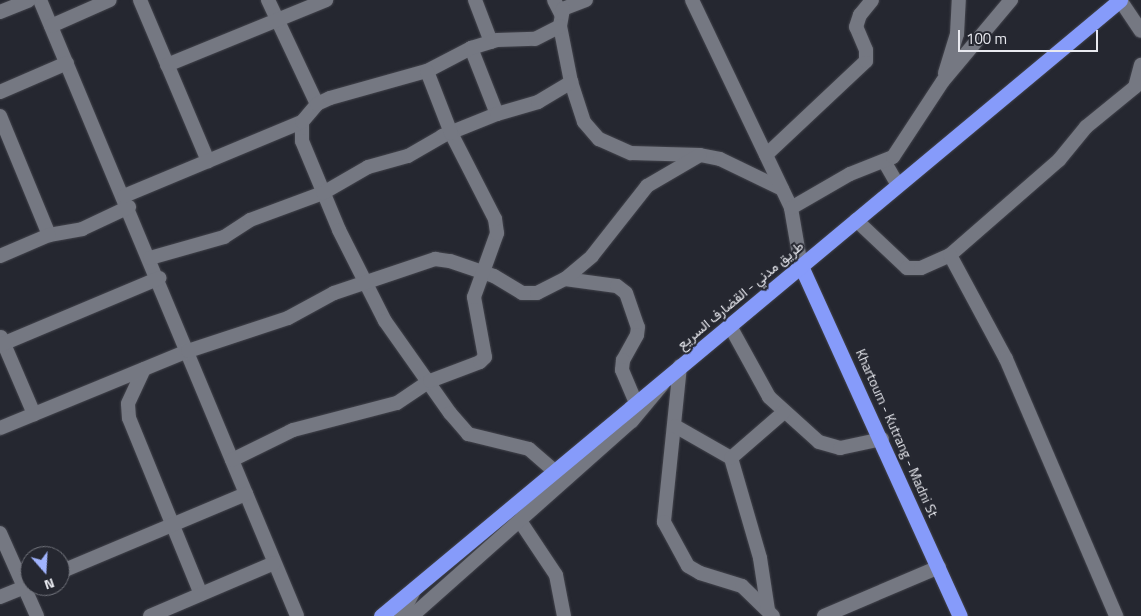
<!DOCTYPE html>
<meta charset="utf-8">
<style>
body{margin:0}
#map{position:relative;width:1141px;height:616px;overflow:hidden;background:#252730;font-family:"Titillium Web",Vazirmatn,sans-serif}
div>[style]{position:absolute}
[style*='--x']{left:calc(var(--x)*1px);top:calc(var(--y)*1px);width:calc(var(--w)*1px);rotate:calc(var(--a)*1deg)}
.roads{filter:drop-shadow(0 0 1px #43444c) drop-shadow(0 0 1px #43444c)}
.minor>*{height:14px;margin:-7px;padding:0 7px;transform-origin:7px;border-radius:7px;background:#757882}
.highway>*{height:15px;margin:-7.5px;padding:0 7.5px;transform-origin:7.5px;border-radius:7.5px;background:#869bfa}
span{translate:-50% -50%;white-space:nowrap;text-align:center;line-height:1.15;-webkit-text-stroke:4px #252730;paint-order:stroke}
.street-label{font-size:14px;color:#e9eaf0}
.north{position:absolute;left:20px;top:546px;width:50px;height:50px;box-sizing:border-box;background:#252730;border:1px solid #73757d;border-radius:50%;rotate:161deg;font-size:14px;font-weight:700;line-height:20px;text-align:center;color:#e9eaf0}
.north::after{content:'';display:block;margin:auto;width:18px;height:22px;background:#a0b3fd;clip-path:polygon(50% 0,100% 100%,50% 72%,0 100%)}
.scale{position:absolute;left:958px;top:30px;width:140px;height:22px;box-sizing:border-box;border:2px solid #e9eaf0;border-top:0;padding-left:6px;font-size:15px;line-height:18px;white-space:nowrap;color:#e9eaf0;-webkit-text-stroke:4px #252730;paint-order:stroke}
</style>
<div id="map">
<div class="roads">
<div class="minor">
<div style="--x:40;--y:0;--w:667;--a:67.35"></div>
<div style="--x:140;--y:0;--w:175;--a:67.1"></div>
<div style="--x:268;--y:0;--w:115;--a:64.8"></div>
<div style="--x:475;--y:0;--w:45;--a:69.1"></div>
<div style="--x:554;--y:0;--w:16;--a:63"></div>
<div style="--x:586;--y:0;--w:25;--a:159"></div>
<div style="--x:563;--y:9;--w:17;--a:100"></div>
<div style="--x:560;--y:26;--w:57;--a:78.9"></div>
<div style="--x:571;--y:82;--w:42;--a:72"></div>
<div style="--x:584;--y:122;--w:23;--a:49"></div>
<div style="--x:599;--y:139;--w:35;--a:24"></div>
<div style="--x:631;--y:153;--w:69;--a:1.7"></div>
<div style="--x:700;--y:155;--w:20;--a:11"></div>
<div style="--x:720;--y:159;--w:69;--a:25.8"></div>
<div style="--x:692;--y:0;--w:230;--a:64.5"></div>
<div style="--x:791;--y:208;--w:59;--a:80.2"></div>
<div style="--x:1120;--y:0;--w:37;--a:56"></div>
<div style="--x:0;--y:12;--w:31;--a:-22"></div>
<div style="--x:51;--y:26;--w:64;--a:-23.8"></div>
<div style="--x:471;--y:48;--w:71;--a:68.5"></div>
<div style="--x:167;--y:65;--w:172;--a:-22.2"></div>
<div style="--x:945;--y:73;--w:41;--a:-72.9"></div>
<div style="--x:957;--y:34;--w:34;--a:-87"></div>
<div style="--x:0;--y:92;--w:73;--a:-23.4"></div>
<div style="--x:0;--y:116;--w:129;--a:67.6"></div>
<div style="--x:49;--y:235;--w:34;--a:-10"></div>
<div style="--x:82;--y:229;--w:52;--a:-25.1"></div>
<div style="--x:302;--y:122;--w:19;--a:90"></div>
<div style="--x:302;--y:141;--w:96;--a:67.4"></div>
<div style="--x:339;--y:230;--w:102;--a:63.2"></div>
<div style="--x:385;--y:321;--w:113;--a:54.8"></div>
<div style="--x:450;--y:413;--w:28;--a:49"></div>
<div style="--x:468;--y:434;--w:63;--a:13.8"></div>
<div style="--x:529;--y:449;--w:33;--a:41"></div>
<div style="--x:766;--y:155;--w:137;--a:-43.2"></div>
<div style="--x:866;--y:61;--w:11;--a:-90"></div>
<div style="--x:866;--y:50;--w:25;--a:-113"></div>
<div style="--x:856;--y:27;--w:13;--a:-72"></div>
<div style="--x:860;--y:15;--w:19;--a:-51"></div>
<div style="--x:884;--y:161;--w:28;--a:60"></div>
<div style="--x:124;--y:196;--w:193;--a:-22.6"></div>
<div style="--x:302;--y:122;--w:23;--a:-50"></div>
<div style="--x:317;--y:104;--w:14;--a:-25"></div>
<div style="--x:330;--y:98;--w:101;--a:-15.6"></div>
<div style="--x:427;--y:71;--w:50;--a:-27.6"></div>
<div style="--x:471;--y:48;--w:27;--a:-17"></div>
<div style="--x:497;--y:40;--w:38;--a:-2"></div>
<div style="--x:535;--y:39;--w:28;--a:-27"></div>
<div style="--x:791;--y:208;--w:68;--a:-30"></div>
<div style="--x:850;--y:174;--w:46;--a:-21.6"></div>
<div style="--x:893;--y:157;--w:91;--a:-56.7"></div>
<div style="--x:943;--y:81;--w:106;--a:-50"></div>
<div style="--x:856;--y:220;--w:70;--a:43.3"></div>
<div style="--x:907;--y:268;--w:14;--a:0"></div>
<div style="--x:921;--y:268;--w:32;--a:-24"></div>
<div style="--x:950;--y:255;--w:145;--a:-41.1"></div>
<div style="--x:1059;--y:160;--w:43;--a:-50.7"></div>
<div style="--x:1086;--y:127;--w:63;--a:-39.2"></div>
<div style="--x:1135;--y:87;--w:23;--a:-75"></div>
<div style="--x:950;--y:255;--w:118;--a:61.7"></div>
<div style="--x:1006;--y:359;--w:280;--a:66.8"></div>
<div style="--x:0;--y:256;--w:53;--a:-23.2"></div>
<div style="--x:150;--y:258;--w:77;--a:-15.8"></div>
<div style="--x:224;--y:237;--w:31;--a:-33"></div>
<div style="--x:250;--y:220;--w:78;--a:-20.3"></div>
<div style="--x:323;--y:193;--w:52;--a:-30"></div>
<div style="--x:368;--y:167;--w:41;--a:-15.4"></div>
<div style="--x:408;--y:156;--w:39;--a:-30"></div>
<div style="--x:442;--y:136;--w:59;--a:-21.8"></div>
<div style="--x:497;--y:114;--w:43;--a:-16.3"></div>
<div style="--x:538;--y:102;--w:39;--a:-31"></div>
<div style="--x:565;--y:279;--w:52;--a:7.7"></div>
<div style="--x:617;--y:286;--w:11;--a:38"></div>
<div style="--x:626;--y:293;--w:36;--a:71"></div>
<div style="--x:638;--y:327;--w:8;--a:97"></div>
<div style="--x:637;--y:335;--w:29;--a:119"></div>
<div style="--x:623;--y:360;--w:10;--a:96"></div>
<div style="--x:622;--y:370;--w:36;--a:67"></div>
<div style="--x:730;--y:326;--w:81;--a:61.2"></div>
<div style="--x:769;--y:397;--w:67;--a:42"></div>
<div style="--x:819;--y:442;--w:22;--a:16"></div>
<div style="--x:840;--y:448;--w:43;--a:-12.1"></div>
<div style="--x:1;--y:337;--w:84;--a:66.8"></div>
<div style="--x:0;--y:345;--w:173;--a:-22.8"></div>
<div style="--x:680;--y:366;--w:157;--a:95.9"></div>
<div style="--x:664;--y:522;--w:50;--a:61.4"></div>
<div style="--x:688;--y:566;--w:14;--a:30"></div>
<div style="--x:700;--y:573;--w:44;--a:17.2"></div>
<div style="--x:742;--y:586;--w:43;--a:44.1"></div>
<div style="--x:144;--y:369;--w:38;--a:115"></div>
<div style="--x:128;--y:404;--w:14;--a:86"></div>
<div style="--x:129;--y:418;--w:190;--a:67.8"></div>
<div style="--x:675;--y:426;--w:64;--a:29.7"></div>
<div style="--x:731;--y:458;--w:104;--a:73.8"></div>
<div style="--x:760;--y:558;--w:53;--a:81.3"></div>
<div style="--x:0;--y:428;--w:203;--a:-22.3"></div>
<div style="--x:188;--y:351;--w:105;--a:-18.3"></div>
<div style="--x:288;--y:318;--w:52;--a:-28.5"></div>
<div style="--x:334;--y:293;--w:107;--a:-18.6"></div>
<div style="--x:435;--y:259;--w:15;--a:8"></div>
<div style="--x:450;--y:261;--w:46;--a:18.8"></div>
<div style="--x:494;--y:276;--w:33;--a:31"></div>
<div style="--x:522;--y:293;--w:15;--a:0"></div>
<div style="--x:537;--y:293;--w:31;--a:-27"></div>
<div style="--x:565;--y:279;--w:35;--a:-40"></div>
<div style="--x:592;--y:256;--w:89;--a:-51.8"></div>
<div style="--x:647;--y:186;--w:61;--a:-30.3"></div>
<div style="--x:731;--y:458;--w:69;--a:-40.9"></div>
<div style="--x:232;--y:460;--w:68;--a:-26.2"></div>
<div style="--x:293;--y:430;--w:107;--a:-14.6"></div>
<div style="--x:397;--y:403;--w:40;--a:-34"></div>
<div style="--x:430;--y:381;--w:53;--a:-20.8"></div>
<div style="--x:480;--y:362;--w:7;--a:-45"></div>
<div style="--x:485;--y:357;--w:61;--a:-100.4"></div>
<div style="--x:474;--y:297;--w:68;--a:-70.2"></div>
<div style="--x:497;--y:233;--w:14;--a:-98"></div>
<div style="--x:495;--y:219;--w:97;--a:-117.1"></div>
<div style="--x:451;--y:133;--w:66;--a:-111.2"></div>
<div style="--x:520;--y:521;--w:65;--a:56.3"></div>
<div style="--x:556;--y:575;--w:42;--a:79"></div>
<div style="--x:0;--y:533;--w:91;--a:66"></div>
<div style="--x:60;--y:572;--w:202;--a:-22.8"></div>
<div style="--x:0;--y:597;--w:32;--a:-22"></div>
<div style="--x:150;--y:616;--w:135;--a:-23.1"></div>
<div style="--x:401;--y:616;--w:31;--a:-63"></div>
<div style="--x:412;--y:616;--w:294;--a:-41.6"></div>
<div style="--x:632;--y:421;--w:47;--a:-50.2"></div>
<div style="--x:824;--y:616;--w:125;--a:-23.1"></div>
</div>
<div class="highway">
<div style="--x:801;--y:266;--w:384;--a:65.6"></div>
<div style="--x:381;--y:616;--w:962;--a:-39.81"></div>
</div>
</div>
<div class="street-label">
<span style="left:740px;top:295px;rotate:-40deg">طريق مدني - القضارف السريع</span>
<span style="left:897px;top:433px;rotate:66deg">Khartoum - Kutrang - Madni St</span>
</div>
<div class="north">N</div>
<div class="scale">100 m</div>
</div>
